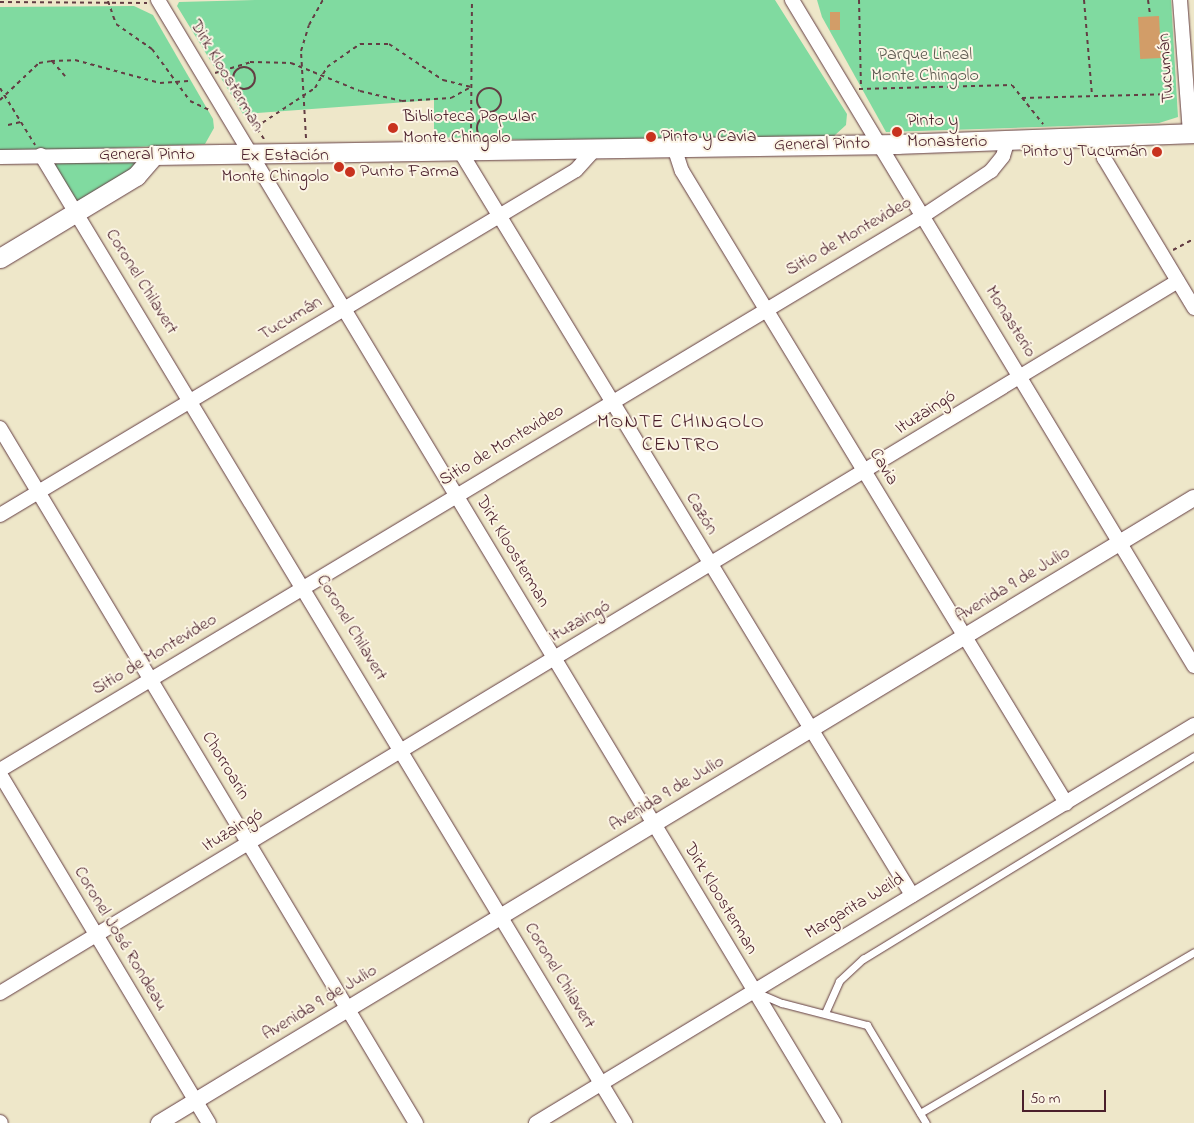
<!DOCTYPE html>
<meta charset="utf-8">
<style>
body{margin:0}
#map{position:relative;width:1194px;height:1123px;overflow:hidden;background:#eee7c9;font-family:"Indie Flower",sans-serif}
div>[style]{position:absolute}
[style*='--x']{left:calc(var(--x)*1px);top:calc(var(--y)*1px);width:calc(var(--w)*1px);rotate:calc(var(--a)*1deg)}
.green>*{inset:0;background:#80daa0}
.building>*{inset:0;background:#d29d68;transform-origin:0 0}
.path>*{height:2px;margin-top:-1px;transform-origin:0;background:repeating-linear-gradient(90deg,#633d43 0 4px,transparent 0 8px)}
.path>.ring{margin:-1px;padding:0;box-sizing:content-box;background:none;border:2px solid #633d43;border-radius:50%}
.roads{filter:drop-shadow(0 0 1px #633d43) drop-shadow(0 0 1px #633d43)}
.service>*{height:7px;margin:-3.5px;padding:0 3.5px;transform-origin:3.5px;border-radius:3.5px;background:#fff}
.minor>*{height:14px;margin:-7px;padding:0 7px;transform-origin:7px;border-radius:7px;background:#fff}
.tertiary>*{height:16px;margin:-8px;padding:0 8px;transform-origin:8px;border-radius:8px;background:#fff}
.secondary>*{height:19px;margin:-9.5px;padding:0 9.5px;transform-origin:9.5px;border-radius:9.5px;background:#fff}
.dots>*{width:14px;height:14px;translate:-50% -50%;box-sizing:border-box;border:2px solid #fcf5e5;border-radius:50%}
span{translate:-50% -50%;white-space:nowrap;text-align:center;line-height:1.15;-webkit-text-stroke:4px #fcf5e5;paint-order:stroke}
.park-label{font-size:18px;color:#5a574e}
.street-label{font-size:18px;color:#4a1f2b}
.poi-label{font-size:18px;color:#4a1f2b}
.left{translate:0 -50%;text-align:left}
.right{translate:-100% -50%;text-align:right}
.quarter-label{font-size:20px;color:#4a1f2b;letter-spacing:1px}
.scale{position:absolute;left:1022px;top:1090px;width:84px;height:22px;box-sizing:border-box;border:2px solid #4a1f2b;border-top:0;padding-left:6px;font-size:15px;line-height:18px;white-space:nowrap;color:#4a1f2b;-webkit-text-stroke:4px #fcf5e5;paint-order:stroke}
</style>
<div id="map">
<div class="green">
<div style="clip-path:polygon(255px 0,775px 0,847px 114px,846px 125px,834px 136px,534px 140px,434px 137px,434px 100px,243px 114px,177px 6px,179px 2px)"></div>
<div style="clip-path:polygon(817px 0,1171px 0,1178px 117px,1159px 123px,886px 132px,822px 17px)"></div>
<div style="clip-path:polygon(134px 6px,153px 15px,213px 119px,214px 128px,205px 144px,0 153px,0 7px)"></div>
<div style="clip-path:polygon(41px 155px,154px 155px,76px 213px)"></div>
</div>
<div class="building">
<div style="left:830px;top:12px;width:10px;height:18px"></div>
<div style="left:1159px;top:16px;width:42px;height:21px;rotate:87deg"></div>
</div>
<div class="path">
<div style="--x:859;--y:0;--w:89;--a:88.7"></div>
<div style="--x:1084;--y:0;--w:96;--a:85.2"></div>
<div style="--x:1148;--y:0;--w:14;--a:82"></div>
<div style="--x:108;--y:1;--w:24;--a:71"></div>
<div style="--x:116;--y:24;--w:44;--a:34.8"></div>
<div style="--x:152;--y:49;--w:64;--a:53.8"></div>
<div style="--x:190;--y:101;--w:21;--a:25"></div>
<div style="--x:0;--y:2;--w:147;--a:0.4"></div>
<div style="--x:52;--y:61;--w:20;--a:49"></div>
<div class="ring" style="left:233px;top:67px;width:20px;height:20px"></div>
<div style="--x:215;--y:73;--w:37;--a:-17"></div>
<div style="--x:250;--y:62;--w:41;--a:1.4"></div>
<div style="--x:291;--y:63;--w:74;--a:22.1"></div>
<div style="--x:360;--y:91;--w:43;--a:13.4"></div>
<div style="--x:402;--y:101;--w:49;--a:-3.5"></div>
<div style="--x:451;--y:98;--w:23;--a:-29"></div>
<div class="ring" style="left:477px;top:88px;width:22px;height:22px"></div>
<div style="--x:0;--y:88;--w:67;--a:58.4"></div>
<div style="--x:859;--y:89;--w:153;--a:-1.5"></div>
<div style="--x:1012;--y:85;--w:50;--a:51.5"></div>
<div style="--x:1022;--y:98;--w:152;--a:-1.5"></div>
<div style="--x:0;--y:100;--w:54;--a:-43.5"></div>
<div style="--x:39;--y:63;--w:12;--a:-9"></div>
<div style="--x:51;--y:61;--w:24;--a:-2"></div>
<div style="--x:75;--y:60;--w:88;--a:15.1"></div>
<div style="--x:160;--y:83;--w:32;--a:-4"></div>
<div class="ring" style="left:477px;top:116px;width:22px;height:22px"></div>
<div style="--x:8;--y:125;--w:13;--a:-13"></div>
<div style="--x:471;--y:136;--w:136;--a:-89.6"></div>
<div style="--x:306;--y:138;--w:87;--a:-93.3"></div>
<div style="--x:301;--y:51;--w:27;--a:-73"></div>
<div style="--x:309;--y:25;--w:29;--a:-61"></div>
<div style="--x:264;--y:139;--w:14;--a:-124"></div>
<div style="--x:256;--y:127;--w:71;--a:-33.5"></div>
<div style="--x:315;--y:88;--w:24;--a:-60"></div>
<div style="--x:327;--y:67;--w:40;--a:-34.9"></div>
<div style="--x:360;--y:44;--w:29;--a:0"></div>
<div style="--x:389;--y:44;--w:65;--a:33.7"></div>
<div style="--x:443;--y:80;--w:29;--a:14"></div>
<div style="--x:1173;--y:250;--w:24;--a:-28"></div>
</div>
<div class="roads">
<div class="service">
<div style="--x:758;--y:993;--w:26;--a:23"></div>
<div style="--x:782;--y:1003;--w:88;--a:14.5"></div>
<div style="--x:867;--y:1025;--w:114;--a:59"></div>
<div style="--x:825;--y:1013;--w:35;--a:-66"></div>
<div style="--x:839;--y:981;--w:33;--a:-43"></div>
<div style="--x:863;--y:959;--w:388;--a:-31.5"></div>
<div style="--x:920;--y:1113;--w:318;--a:-30.4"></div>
</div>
<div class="minor">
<div style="--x:158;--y:0;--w:1311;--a:58.95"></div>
<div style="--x:792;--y:0;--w:778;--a:58.88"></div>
<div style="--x:1180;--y:0;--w:133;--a:85.7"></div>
<div style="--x:1098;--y:138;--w:21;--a:73"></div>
<div style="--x:1104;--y:158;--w:175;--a:59"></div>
<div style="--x:674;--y:147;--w:25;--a:72"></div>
<div style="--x:682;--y:171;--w:740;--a:58.72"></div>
<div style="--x:460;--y:151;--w:871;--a:58.72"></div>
<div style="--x:41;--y:155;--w:1131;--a:58.9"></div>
<div style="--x:0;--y:157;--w:154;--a:-0.7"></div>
<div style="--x:0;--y:428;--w:810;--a:59.1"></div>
<div style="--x:0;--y:515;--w:671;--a:-30.92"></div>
<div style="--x:576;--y:170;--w:30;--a:-48"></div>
<div style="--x:0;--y:770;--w:1076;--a:-30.97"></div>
<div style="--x:923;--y:216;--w:82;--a:-33.5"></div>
<div style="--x:991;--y:171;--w:19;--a:-51"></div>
<div style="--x:1003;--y:156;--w:17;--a:-73"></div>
<div style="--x:0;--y:774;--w:407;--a:59.1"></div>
<div style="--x:0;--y:993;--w:1376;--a:-31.15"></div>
<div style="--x:0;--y:1122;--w:1;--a:45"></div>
<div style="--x:536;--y:1123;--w:769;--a:-31.17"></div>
</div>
<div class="tertiary">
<div style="--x:159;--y:1123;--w:1209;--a:-31.13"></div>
</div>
<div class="secondary">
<div style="--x:0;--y:258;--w:159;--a:-31.1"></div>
<div style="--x:136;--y:176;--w:28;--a:-49"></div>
<div style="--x:154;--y:155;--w:744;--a:-0.85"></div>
<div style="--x:898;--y:144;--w:296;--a:-2.1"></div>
</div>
</div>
<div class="dots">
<div style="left:393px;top:128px;background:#c8321e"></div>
<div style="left:897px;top:132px;background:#c8321e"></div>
<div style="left:651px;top:137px;background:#c8321e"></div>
<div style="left:1157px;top:152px;background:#c8321e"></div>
<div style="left:339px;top:167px;background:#c8321e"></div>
<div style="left:350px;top:172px;background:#c8321e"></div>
</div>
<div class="park-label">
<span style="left:925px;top:66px">Parque Lineal<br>Monte Chingolo</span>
</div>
<div class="street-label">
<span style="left:1167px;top:68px;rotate:-94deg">Tucumán</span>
<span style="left:226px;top:76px;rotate:59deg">Dirk Kloosterman</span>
<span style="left:822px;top:145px;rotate:-1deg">General Pinto</span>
<span style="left:147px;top:155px">General Pinto</span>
<span style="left:849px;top:237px;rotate:-30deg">Sitio de Montevideo</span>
<span style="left:141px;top:282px;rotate:58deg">Coronel Chilavert</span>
<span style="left:291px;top:319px;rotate:-31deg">Tucumán</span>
<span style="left:1010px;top:322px;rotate:58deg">Monasterio</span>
<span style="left:926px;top:413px;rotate:-32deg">Ituzaingó</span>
<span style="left:502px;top:446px;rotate:-31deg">Sitio de Montevideo</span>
<span style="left:883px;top:467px;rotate:59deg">Cavia</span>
<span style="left:701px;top:514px;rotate:59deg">Cazón</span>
<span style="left:512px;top:552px;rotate:59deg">Dirk Kloosterman</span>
<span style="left:1013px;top:585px;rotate:-31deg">Avenida 9 de Julio</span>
<span style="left:580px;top:622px;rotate:-30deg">Ituzaingó</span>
<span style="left:351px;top:628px;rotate:59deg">Coronel Chilavert</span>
<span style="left:155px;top:655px;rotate:-31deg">Sitio de Montevideo</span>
<span style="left:225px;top:766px;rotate:59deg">Chorroarin</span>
<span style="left:667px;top:794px;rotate:-31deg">Avenida 9 de Julio</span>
<span style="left:233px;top:831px;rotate:-31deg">Ituzaingó</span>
<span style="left:720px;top:899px;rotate:59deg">Dirk Kloosterman</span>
<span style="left:855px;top:907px;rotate:-31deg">Margarita Weild</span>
<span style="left:120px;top:939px;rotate:59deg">Coronel José Rondeau</span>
<span style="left:559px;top:976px;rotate:59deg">Coronel Chilavert</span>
<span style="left:320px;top:1003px;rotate:-31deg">Avenida 9 de Julio</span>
</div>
<div class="poi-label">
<span class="left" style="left:403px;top:128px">Biblioteca Popular<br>Monte Chingolo</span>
<span class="left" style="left:907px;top:132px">Pinto y<br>Monasterio</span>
<span class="left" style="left:661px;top:137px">Pinto y Cavia</span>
<span class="right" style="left:1147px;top:152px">Pinto y Tucumán</span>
<span class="right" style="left:329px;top:167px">Ex Estación<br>Monte Chingolo</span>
<span class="left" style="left:360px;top:172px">Punto Farma</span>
</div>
<div class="quarter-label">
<span style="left:681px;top:434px">MONTE CHINGOLO<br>CENTRO</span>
</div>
<div class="scale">50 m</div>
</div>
